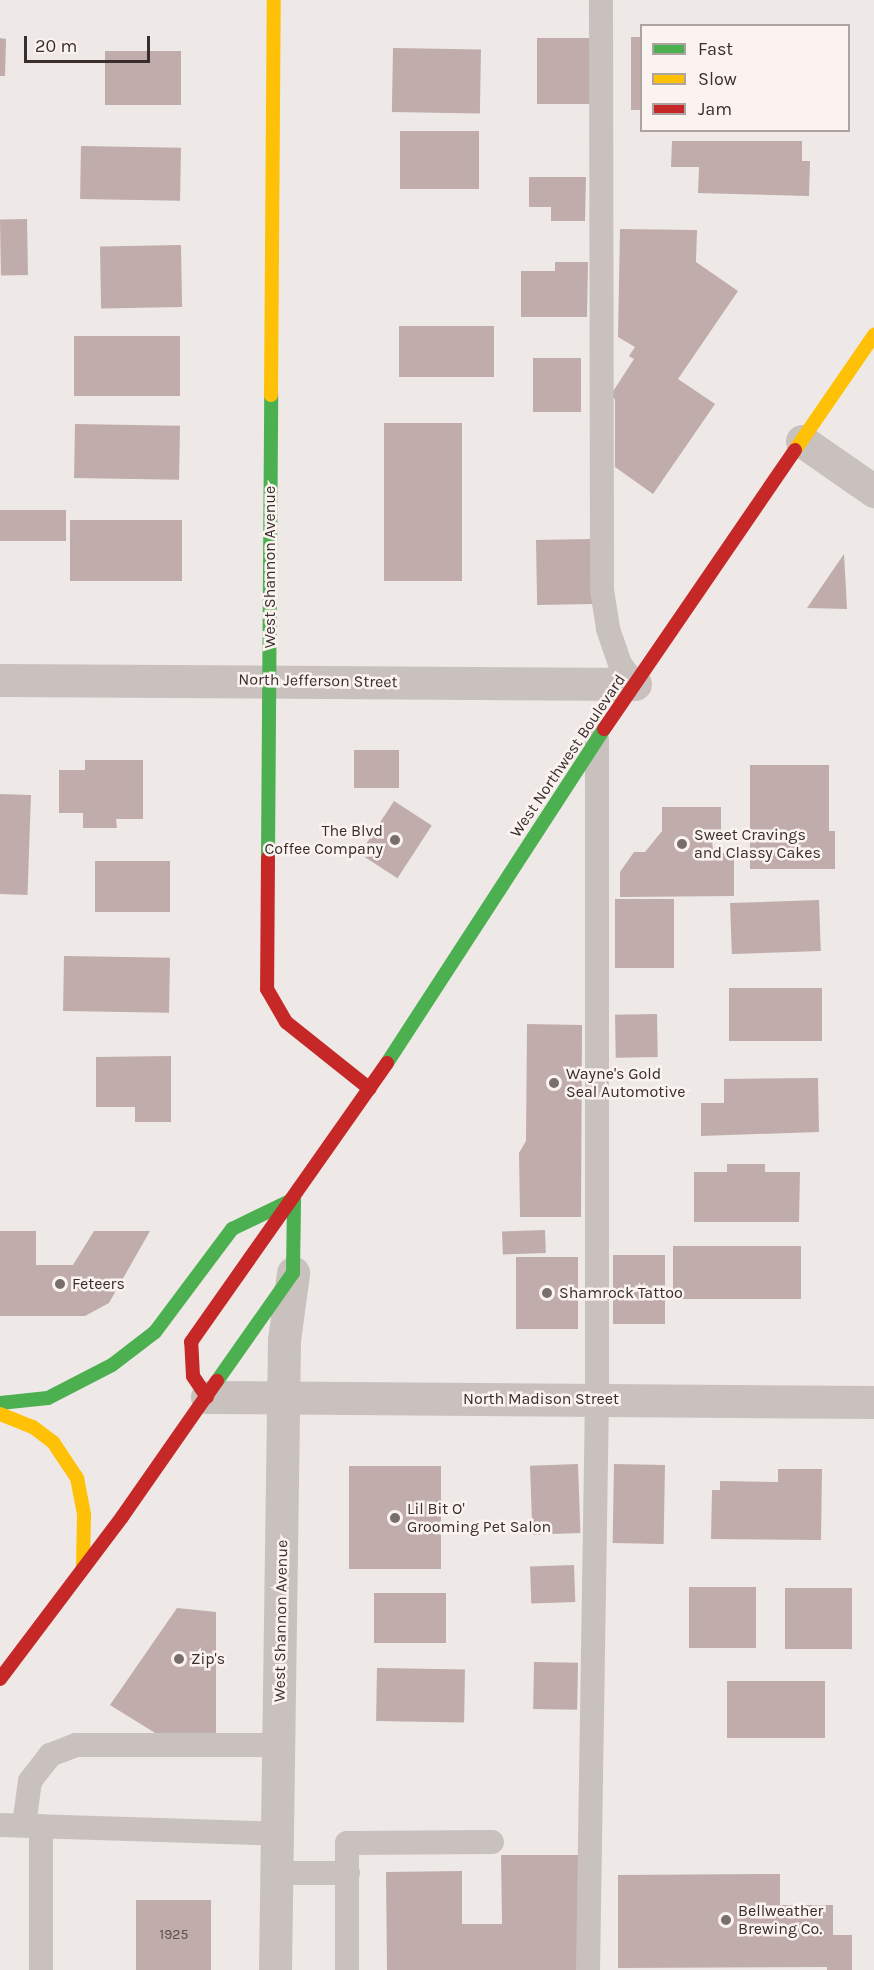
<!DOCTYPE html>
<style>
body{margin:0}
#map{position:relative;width:874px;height:1970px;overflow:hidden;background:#eee9e6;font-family:Karla,sans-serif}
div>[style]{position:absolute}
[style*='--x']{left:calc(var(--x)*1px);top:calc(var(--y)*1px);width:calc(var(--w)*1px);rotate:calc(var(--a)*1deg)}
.building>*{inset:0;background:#c0acaa;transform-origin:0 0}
.lane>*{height:24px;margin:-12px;padding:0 12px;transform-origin:12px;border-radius:12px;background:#c8c1be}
.street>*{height:33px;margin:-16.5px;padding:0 16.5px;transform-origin:16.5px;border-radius:16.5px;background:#c8c1be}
.fast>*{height:14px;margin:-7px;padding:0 7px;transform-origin:7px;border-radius:7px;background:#4caf50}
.slow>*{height:14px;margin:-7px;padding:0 7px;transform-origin:7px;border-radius:7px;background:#ffc107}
.jam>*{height:14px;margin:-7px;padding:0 7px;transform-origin:7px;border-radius:7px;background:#c62828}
.dots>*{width:16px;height:16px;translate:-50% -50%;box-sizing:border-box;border:3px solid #faf3ef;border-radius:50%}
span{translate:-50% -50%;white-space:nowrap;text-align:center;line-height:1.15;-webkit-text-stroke:5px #faf3ef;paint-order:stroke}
.number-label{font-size:14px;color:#5b4e4c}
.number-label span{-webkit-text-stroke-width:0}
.street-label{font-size:16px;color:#392e2c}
.poi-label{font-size:16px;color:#392e2c}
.right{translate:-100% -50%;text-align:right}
.left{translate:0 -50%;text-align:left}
.legend{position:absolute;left:640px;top:24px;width:210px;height:108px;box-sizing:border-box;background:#faf3ef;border:2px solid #ada4a1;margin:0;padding:8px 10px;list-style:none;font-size:18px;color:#392e2c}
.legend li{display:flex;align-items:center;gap:12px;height:30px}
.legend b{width:30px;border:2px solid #ada4a1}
.scale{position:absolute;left:24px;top:36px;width:126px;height:27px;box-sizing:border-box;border:3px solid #392e2c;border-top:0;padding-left:8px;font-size:18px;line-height:21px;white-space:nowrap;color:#392e2c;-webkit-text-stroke:4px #faf3ef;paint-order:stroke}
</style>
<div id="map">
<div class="building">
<div style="left:631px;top:37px;width:11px;height:73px"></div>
<div style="clip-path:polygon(0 38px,6px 39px,5px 76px,0 76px)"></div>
<div style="left:537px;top:38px;width:53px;height:66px"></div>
<div style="left:393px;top:48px;width:88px;height:64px;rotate:1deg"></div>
<div style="left:105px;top:51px;width:76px;height:54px"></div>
<div style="left:400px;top:131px;width:79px;height:58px"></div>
<div style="clip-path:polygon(672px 141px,802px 141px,802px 161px,810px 161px,809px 196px,698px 193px,699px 167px,671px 167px)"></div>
<div style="left:81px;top:146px;width:100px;height:53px;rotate:1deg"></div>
<div style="clip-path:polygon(529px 177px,586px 177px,585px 221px,551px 221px,551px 207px,529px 207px)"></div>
<div style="left:27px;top:219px;width:56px;height:27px;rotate:89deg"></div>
<div style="clip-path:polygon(620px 229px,697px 230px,696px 262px,738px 291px,678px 379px,715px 404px,653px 494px,615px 467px,615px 399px,610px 396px,634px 359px,629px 356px,635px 347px,618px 337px)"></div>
<div style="left:181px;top:245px;width:62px;height:81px;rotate:89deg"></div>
<div style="clip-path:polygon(555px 262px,588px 262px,587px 317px,521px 317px,521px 271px,555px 271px)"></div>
<div style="left:494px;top:326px;width:51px;height:95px;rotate:90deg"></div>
<div style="left:74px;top:336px;width:106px;height:60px"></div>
<div style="left:533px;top:358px;width:48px;height:54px"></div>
<div style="left:384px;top:423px;width:78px;height:158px"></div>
<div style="left:75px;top:424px;width:105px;height:54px;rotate:1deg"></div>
<div style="left:0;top:510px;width:66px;height:31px"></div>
<div style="left:70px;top:520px;width:112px;height:61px"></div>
<div style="left:591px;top:539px;width:65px;height:55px;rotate:89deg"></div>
<div style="clip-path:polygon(844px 554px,847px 609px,807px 608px)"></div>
<div style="left:354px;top:750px;width:45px;height:38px"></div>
<div style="clip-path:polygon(85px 760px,143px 760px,143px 819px,116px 819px,117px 828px,83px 828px,83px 813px,59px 813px,59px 770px,85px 770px)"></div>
<div style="clip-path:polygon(750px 765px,829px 765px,829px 831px,835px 831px,835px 869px,750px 869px)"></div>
<div style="left:0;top:794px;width:31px;height:100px;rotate:2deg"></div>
<div style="left:394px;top:801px;width:45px;height:63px;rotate:33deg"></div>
<div style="clip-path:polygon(662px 807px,721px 807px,721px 836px,712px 836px,713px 853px,734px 853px,734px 896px,620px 897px,620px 872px,634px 852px,645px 852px,662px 831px)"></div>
<div style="left:95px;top:861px;width:75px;height:51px"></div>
<div style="left:615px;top:899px;width:59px;height:69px"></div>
<div style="left:819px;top:900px;width:51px;height:89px;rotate:88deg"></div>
<div style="left:64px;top:956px;width:106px;height:55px;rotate:1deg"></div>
<div style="left:822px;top:988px;width:53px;height:93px;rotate:90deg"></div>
<div style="left:657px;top:1014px;width:43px;height:42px;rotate:89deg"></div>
<div style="clip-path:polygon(527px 1024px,582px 1025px,581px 1217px,520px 1217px,519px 1153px,526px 1141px)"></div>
<div style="clip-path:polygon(171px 1056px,171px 1122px,135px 1122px,135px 1107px,96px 1107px,96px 1057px)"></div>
<div style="clip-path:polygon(818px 1078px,819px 1132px,701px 1136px,701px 1103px,724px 1103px,724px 1079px)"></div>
<div style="clip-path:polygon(727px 1164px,765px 1164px,765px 1172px,800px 1172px,799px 1222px,694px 1222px,694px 1172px,727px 1172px)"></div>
<div style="left:545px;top:1230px;width:23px;height:43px;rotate:88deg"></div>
<div style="clip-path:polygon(0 1231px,36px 1231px,36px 1265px,73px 1265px,94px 1231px,150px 1231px,109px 1303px,85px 1316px,0 1316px)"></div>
<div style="left:801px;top:1246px;width:53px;height:128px;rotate:90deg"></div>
<div style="left:613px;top:1255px;width:52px;height:69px"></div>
<div style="left:516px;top:1257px;width:62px;height:72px"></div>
<div style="left:578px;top:1464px;width:69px;height:48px;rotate:88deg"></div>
<div style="left:614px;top:1464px;width:51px;height:79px;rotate:1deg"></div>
<div style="left:349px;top:1466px;width:92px;height:103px"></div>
<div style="clip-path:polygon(778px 1469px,822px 1469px,821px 1540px,711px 1539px,712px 1490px,720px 1490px,720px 1481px,778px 1482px)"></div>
<div style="left:574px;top:1565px;width:37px;height:44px;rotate:88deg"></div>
<div style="left:689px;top:1587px;width:67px;height:61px"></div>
<div style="left:785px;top:1588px;width:67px;height:61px"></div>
<div style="left:374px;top:1593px;width:72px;height:50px"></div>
<div style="clip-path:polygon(177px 1608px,216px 1612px,216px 1736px,160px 1736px,110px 1705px)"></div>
<div style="left:534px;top:1662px;width:44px;height:47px;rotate:1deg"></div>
<div style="left:377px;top:1668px;width:88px;height:53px;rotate:1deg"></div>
<div style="left:825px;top:1681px;width:57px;height:98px;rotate:90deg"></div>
<div style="clip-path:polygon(501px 1855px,580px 1855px,580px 1970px,387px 1970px,386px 1872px,462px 1871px,462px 1924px,502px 1924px)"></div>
<div style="clip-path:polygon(780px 1874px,780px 1905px,833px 1905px,833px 1935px,852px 1935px,852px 1970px,827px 1970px,827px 1967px,618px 1968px,618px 1875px)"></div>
<div style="left:136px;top:1900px;width:75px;height:70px"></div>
</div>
<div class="lane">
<div style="--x:601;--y:0;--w:590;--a:89.9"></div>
<div style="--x:602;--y:590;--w:39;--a:81"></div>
<div style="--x:608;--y:629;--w:37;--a:71"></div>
<div style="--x:620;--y:664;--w:25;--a:53"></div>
<div style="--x:0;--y:1825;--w:279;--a:1.8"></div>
<div style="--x:24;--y:1825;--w:44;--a:-82.2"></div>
<div style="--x:30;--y:1781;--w:33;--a:-52"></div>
<div style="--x:50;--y:1755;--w:28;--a:-21"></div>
<div style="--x:76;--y:1745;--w:203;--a:0"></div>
<div style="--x:41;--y:1826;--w:144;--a:90"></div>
<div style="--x:277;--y:1873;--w:71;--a:0"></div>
<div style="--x:347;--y:1970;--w:127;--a:-90"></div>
<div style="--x:347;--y:1843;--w:145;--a:-0.4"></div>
<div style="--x:588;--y:1970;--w:571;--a:-89.1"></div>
<div style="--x:597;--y:1399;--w:659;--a:-90"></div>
</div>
<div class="street">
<div style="--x:802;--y:441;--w:88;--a:34.8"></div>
<div style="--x:0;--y:680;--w:635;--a:0.36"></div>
<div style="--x:207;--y:1397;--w:667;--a:0.43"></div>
<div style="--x:275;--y:1970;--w:630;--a:-89.18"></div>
<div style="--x:284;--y:1340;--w:68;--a:-82.3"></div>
</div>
<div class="fast">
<div style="--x:268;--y:858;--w:463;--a:-89.6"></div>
<div style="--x:387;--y:1063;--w:398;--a:-57"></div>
<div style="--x:217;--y:1381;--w:132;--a:-54.9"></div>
<div style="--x:293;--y:1273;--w:74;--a:-89.2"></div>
<div style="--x:0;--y:1403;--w:48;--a:-5.9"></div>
<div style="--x:48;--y:1398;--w:72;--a:-27.3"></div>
<div style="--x:112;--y:1365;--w:54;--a:-37.5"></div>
<div style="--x:155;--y:1332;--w:129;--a:-53.2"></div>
<div style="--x:232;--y:1229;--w:67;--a:-25.8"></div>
</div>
<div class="slow">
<div style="--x:271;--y:395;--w:395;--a:-89.6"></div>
<div style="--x:795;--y:450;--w:140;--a:-55.5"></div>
<div style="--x:0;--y:1414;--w:35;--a:22"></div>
<div style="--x:33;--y:1427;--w:25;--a:37"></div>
<div style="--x:53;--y:1442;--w:43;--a:56.3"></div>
<div style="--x:77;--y:1478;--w:38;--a:79"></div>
<div style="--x:84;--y:1515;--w:54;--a:91.1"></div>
</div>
<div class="jam">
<div style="--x:604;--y:729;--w:338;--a:-55.6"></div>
<div style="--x:268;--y:858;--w:131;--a:90.4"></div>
<div style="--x:267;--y:989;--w:38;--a:60"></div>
<div style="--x:286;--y:1022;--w:107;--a:38.6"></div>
<div style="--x:207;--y:1397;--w:25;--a:-124"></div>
<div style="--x:193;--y:1376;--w:34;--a:-93"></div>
<div style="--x:191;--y:1342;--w:341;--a:-54.9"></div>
<div style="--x:0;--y:1679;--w:203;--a:-53"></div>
<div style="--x:122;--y:1517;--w:166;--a:-55.1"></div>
</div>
<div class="dots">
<div style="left:395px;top:840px;background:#786f6d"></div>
<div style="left:682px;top:844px;background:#786f6d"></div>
<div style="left:554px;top:1083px;background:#786f6d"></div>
<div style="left:60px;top:1284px;background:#786f6d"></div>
<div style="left:547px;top:1293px;background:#786f6d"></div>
<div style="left:395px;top:1518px;background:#786f6d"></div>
<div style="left:179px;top:1659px;background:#786f6d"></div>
<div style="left:726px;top:1920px;background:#786f6d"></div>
</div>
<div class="number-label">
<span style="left:174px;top:1935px">1925</span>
</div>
<div class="street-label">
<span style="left:270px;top:567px;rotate:-90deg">West Shannon Avenue</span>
<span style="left:318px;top:681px;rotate:1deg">North Jefferson Street</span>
<span style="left:568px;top:756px;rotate:-56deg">West Northwest Boulevard</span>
<span style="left:541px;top:1399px">North Madison Street</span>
<span style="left:281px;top:1621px;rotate:-89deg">West Shannon Avenue</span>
</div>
<div class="poi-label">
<span class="right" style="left:383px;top:840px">The Blvd<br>Coffee Company</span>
<span class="left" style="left:694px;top:844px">Sweet Cravings<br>and Classy Cakes</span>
<span class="left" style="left:566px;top:1083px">Wayne's Gold<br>Seal Automotive</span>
<span class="left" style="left:72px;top:1284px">Feteers</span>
<span class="left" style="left:559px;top:1293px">Shamrock Tattoo</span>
<span class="left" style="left:407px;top:1518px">Lil Bit O'<br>Grooming Pet Salon</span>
<span class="left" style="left:191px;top:1659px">Zip's</span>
<span class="left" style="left:738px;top:1920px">Bellweather<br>Brewing Co.</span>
</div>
<ul class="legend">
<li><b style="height:8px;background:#4caf50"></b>Fast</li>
<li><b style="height:8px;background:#ffc107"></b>Slow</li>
<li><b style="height:8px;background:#c62828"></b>Jam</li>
</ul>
<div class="scale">20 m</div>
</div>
